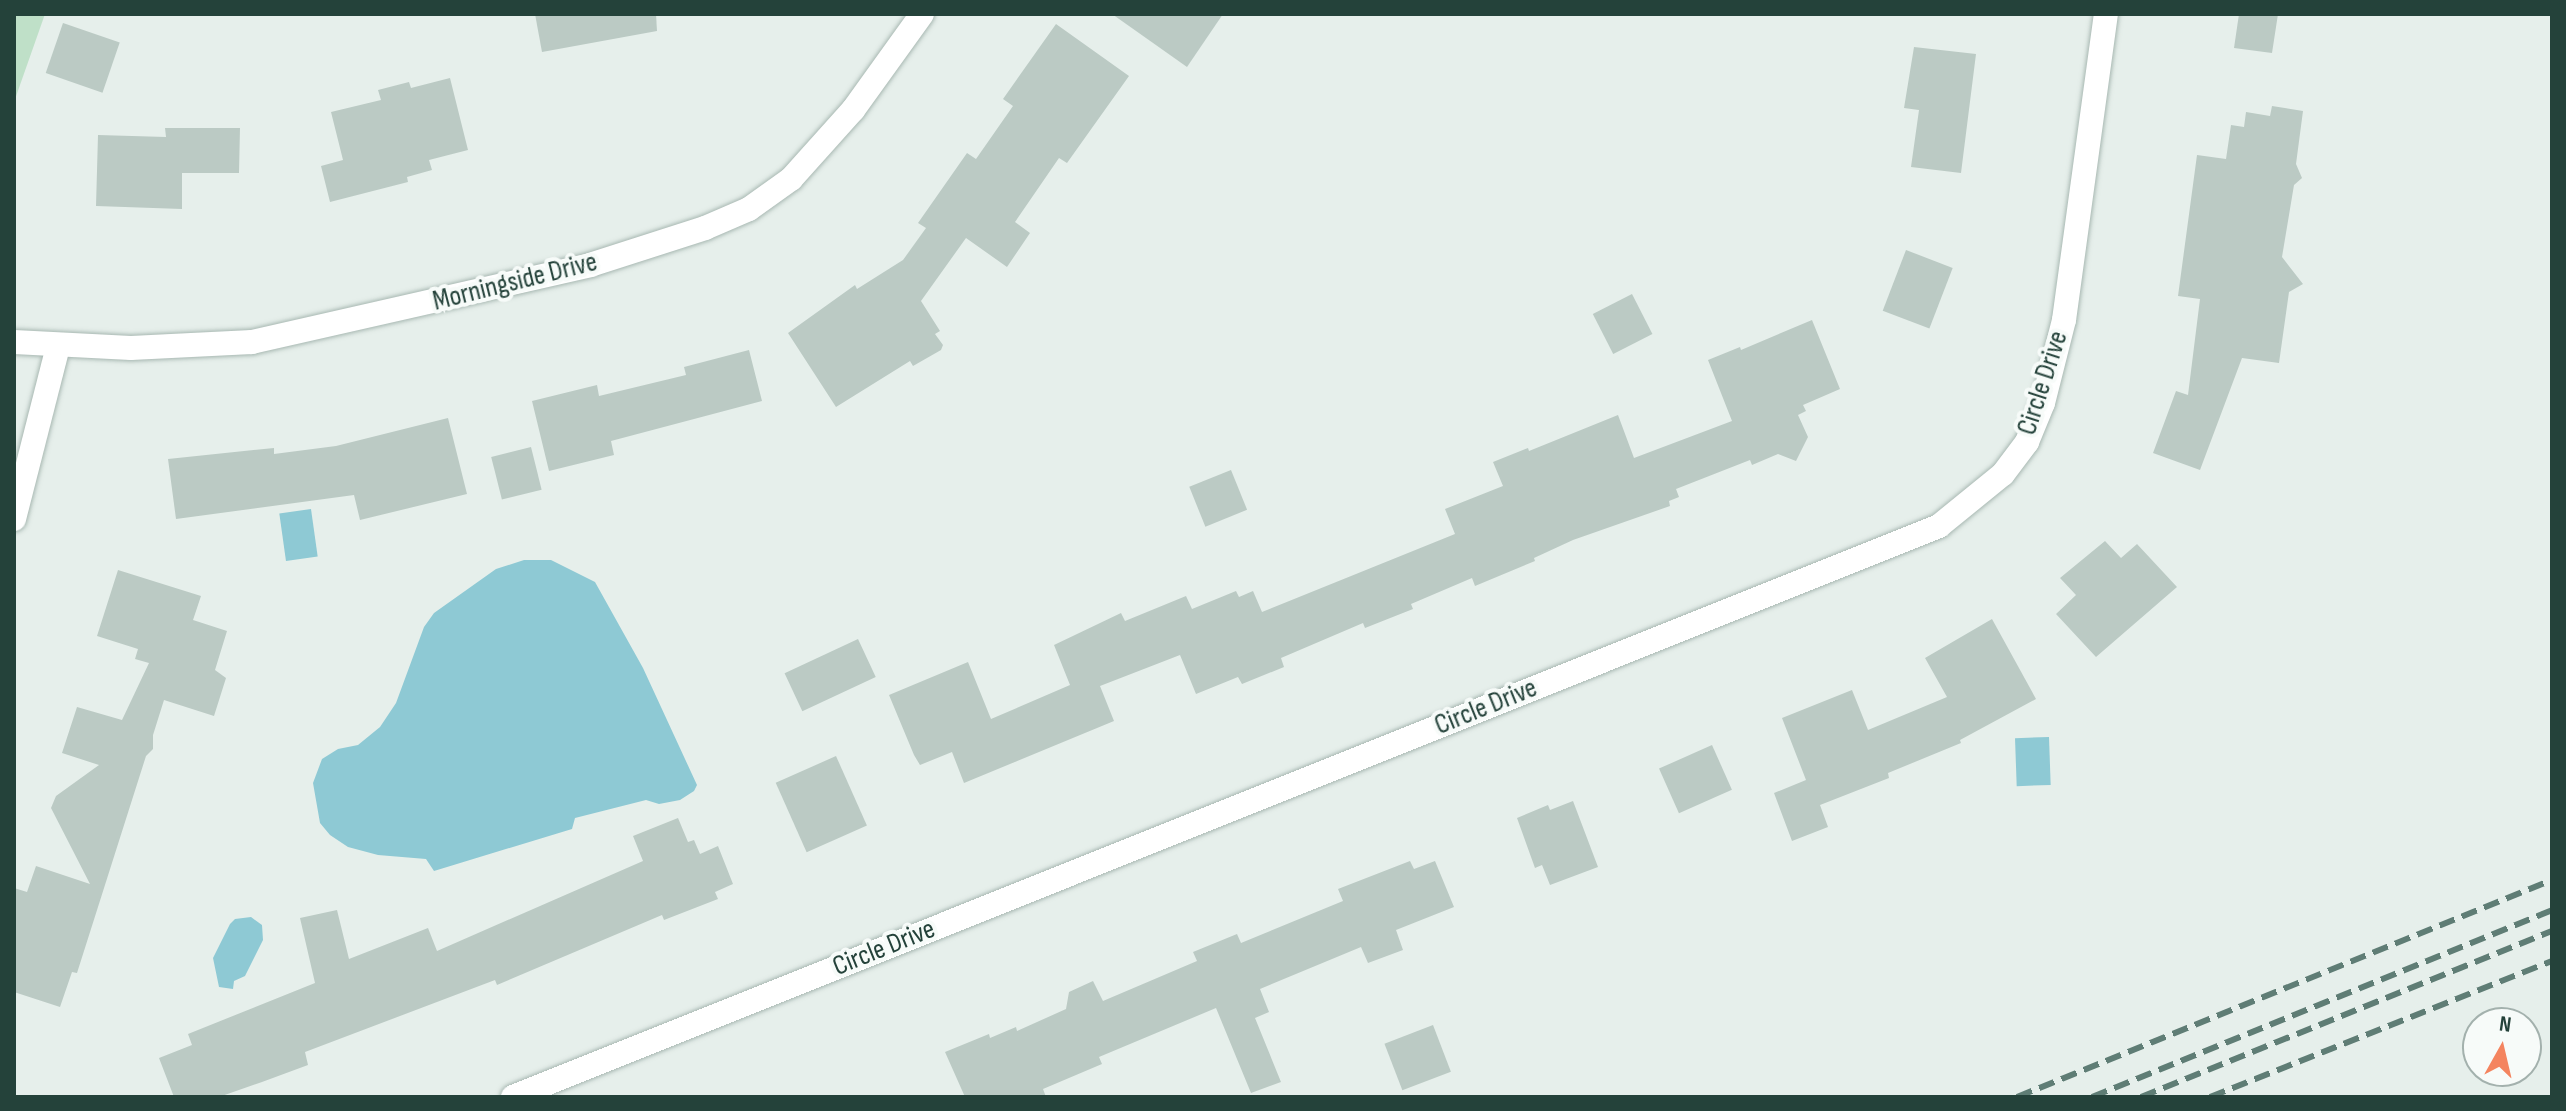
<!DOCTYPE html>
<style>
body{margin:0}
#map{position:relative;width:2566px;height:1111px;overflow:hidden;background:#e6efeb;font-family:"Sofia Sans Condensed",sans-serif}
div>[style]{position:absolute}
[style*='--x']{left:calc(var(--x)*1px);top:calc(var(--y)*1px);width:calc(var(--w)*1px);rotate:calc(var(--a)*1deg)}
.green>*{inset:0;background:#bfe0c8}
.water>*{inset:0;background:#8ec9d4;transform-origin:0 0}
.building>*{inset:0;background:#bbcac4;transform-origin:0 0}
.roads{filter:drop-shadow(0 0 2px #a8b8b2) drop-shadow(0 0 2px #a8b8b2)}
.minor>*{height:24px;margin:-12px;padding:0 12px;transform-origin:12px;border-radius:12px;background:#fff}
.rail>*{height:6px;margin-top:-3px;transform-origin:0;background:repeating-linear-gradient(90deg,#5f7d75 0 16px,transparent 0 24px)}
span{translate:-50% -50%;white-space:nowrap;text-align:center;line-height:1.15;-webkit-text-stroke:8px #f7fbf9;paint-order:stroke}
.street-label{font-size:28px;color:#24423a}
.frame{position:absolute;inset:0;border:16px solid #24423a;pointer-events:none}
.north{position:absolute;left:2462px;top:1007px;width:80px;height:80px;box-sizing:border-box;background:#f7fbf9;border:2px solid #a3b1ad;border-radius:50%;rotate:8deg;font-size:22px;font-weight:700;line-height:32px;text-align:center;color:#24423a}
.north::after{content:'';display:block;margin:auto;width:28px;height:36px;background:#f4845f;clip-path:polygon(50% 0,100% 100%,50% 72%,0 100%)}
</style>
<div id="map">
<div class="green">
<div style="clip-path:polygon(14px 14px,45px 14px,14px 102px)"></div>
</div>
<div class="water">
<div style="left:311px;top:509px;width:48px;height:32px;rotate:82deg"></div>
<div style="clip-path:polygon(524px 560px,551px 560px,595px 582px,643px 668px,697px 785px,694px 791px,680px 800px,659px 804px,646px 800px,575px 818px,572px 829px,434px 871px,426px 859px,378px 855px,348px 847px,330px 835px,320px 823px,313px 783px,322px 759px,338px 749px,358px 745px,380px 727px,396px 703px,424px 627px,434px 613px,496px 569px)"></div>
<div style="left:2049px;top:737px;width:48px;height:34px;rotate:88deg"></div>
<div style="clip-path:polygon(251px 917px,262px 925px,263px 940px,245px 976px,234px 981px,233px 989px,219px 987px,213px 958px,230px 924px,235px 919px)"></div>
</div>
<div class="building">
<div style="clip-path:polygon(535px 14px,656px 14px,657px 31px,542px 52px)"></div>
<div style="clip-path:polygon(1112px 14px,1223px 14px,1187px 67px)"></div>
<div style="clip-path:polygon(2239px 14px,2278px 14px,2272px 53px,2234px 48px)"></div>
<div style="left:63px;top:23px;width:60px;height:53px;rotate:19deg"></div>
<div style="clip-path:polygon(1056px 24px,1129px 76px,1067px 163px,1059px 158px,1015px 222px,1030px 233px,1007px 267px,966px 238px,921px 301px,940px 331px,935px 334px,943px 345px,941px 350px,913px 366px,910px 361px,836px 407px,788px 333px,855px 285px,857px 289px,903px 260px,926px 228px,918px 223px,967px 153px,976px 159px,1013px 106px,1003px 99px)"></div>
<div style="clip-path:polygon(1914px 47px,1976px 54px,1961px 173px,1911px 167px,1919px 110px,1904px 108px)"></div>
<div style="clip-path:polygon(450px 78px,468px 150px,429px 160px,432px 170px,407px 177px,408px 182px,330px 202px,321px 166px,343px 160px,331px 112px,381px 100px,378px 90px,409px 82px,411px 88px)"></div>
<div style="clip-path:polygon(2272px 106px,2303px 111px,2296px 164px,2302px 178px,2294px 185px,2282px 257px,2303px 284px,2289px 292px,2279px 363px,2242px 358px,2200px 470px,2153px 453px,2176px 391px,2188px 395px,2200px 299px,2178px 296px,2197px 155px,2226px 159px,2231px 125px,2244px 127px,2246px 112px,2270px 116px)"></div>
<div style="clip-path:polygon(165px 128px,240px 128px,239px 173px,182px 173px,182px 209px,96px 206px,98px 135px,166px 137px)"></div>
<div style="left:1906px;top:250px;width:50px;height:65px;rotate:21deg"></div>
<div style="left:1632px;top:294px;width:45px;height:44px;rotate:63deg"></div>
<div style="clip-path:polygon(1812px 320px,1840px 389px,1803px 405px,1806px 411px,1798px 415px,1808px 437px,1796px 461px,1778px 454px,1752px 465px,1750px 460px,1676px 489px,1679px 497px,1669px 501px,1670px 506px,1573px 540px,1534px 558px,1535px 561px,1475px 586px,1472px 578px,1411px 604px,1413px 609px,1365px 628px,1363px 623px,1281px 658px,1284px 667px,1242px 684px,1238px 677px,1196px 694px,1180px 655px,1100px 686px,1114px 721px,964px 783px,952px 752px,920px 765px,914px 755px,889px 695px,968px 662px,991px 719px,1070px 685px,1054px 645px,1121px 613px,1125px 621px,1186px 596px,1192px 609px,1236px 591px,1239px 597px,1253px 591px,1262px 612px,1455px 534px,1445px 509px,1503px 486px,1493px 462px,1528px 448px,1529px 451px,1618px 415px,1634px 458px,1732px 421px,1708px 360px,1740px 347px,1741px 350px)"></div>
<div style="clip-path:polygon(749px 350px,762px 401px,611px 441px,614px 455px,549px 471px,532px 401px,597px 385px,599px 396px,686px 375px,684px 367px)"></div>
<div style="clip-path:polygon(448px 418px,467px 494px,360px 520px,354px 495px,176px 519px,168px 459px,274px 448px,274px 454px,336px 446px)"></div>
<div style="left:531px;top:447px;width:44px;height:41px;rotate:76deg"></div>
<div style="left:1231px;top:470px;width:43px;height:45px;rotate:68deg"></div>
<div style="clip-path:polygon(2105px 541px,2121px 558px,2137px 544px,2177px 587px,2096px 657px,2056px 614px,2076px 595px,2060px 578px)"></div>
<div style="clip-path:polygon(118px 570px,201px 596px,193px 620px,227px 631px,215px 670px,226px 678px,214px 716px,164px 700px,153px 735px,153px 749px,146px 756px,77px 973px,72px 972px,60px 1007px,14px 992px,14px 888px,27px 892px,36px 866px,90px 884px,51px 808px,56px 796px,99px 765px,62px 753px,77px 707px,122px 720px,149px 663px,135px 659px,138px 649px,97px 636px)"></div>
<div style="clip-path:polygon(1992px 619px,2036px 699px,1960px 740px,1961px 743px,1888px 773px,1889px 778px,1820px 805px,1828px 827px,1792px 841px,1774px 793px,1806px 780px,1782px 718px,1852px 690px,1868px 730px,1947px 697px,1925px 658px)"></div>
<div style="left:858px;top:639px;width:42px;height:81px;rotate:65deg"></div>
<div style="left:1712px;top:745px;width:49px;height:58px;rotate:66deg"></div>
<div style="left:836px;top:756px;width:76px;height:66px;rotate:66deg"></div>
<div style="clip-path:polygon(1573px 801px,1598px 867px,1550px 885px,1542px 865px,1535px 868px,1517px 818px,1548px 805px,1550px 810px)"></div>
<div style="clip-path:polygon(678px 818px,688px 842px,694px 840px,700px 854px,718px 846px,733px 884px,715px 892px,718px 899px,664px 920px,662px 915px,497px 985px,495px 980px,305px 1052px,308px 1065px,262px 1082px,219px 1097px,174px 1097px,159px 1058px,192px 1045px,188px 1034px,315px 983px,300px 918px,337px 910px,349px 959px,428px 928px,437px 951px,643px 861px,633px 836px)"></div>
<div style="clip-path:polygon(1410px 861px,1414px 869px,1435px 861px,1454px 907px,1396px 930px,1403px 950px,1368px 963px,1361px 947px,1260px 989px,1269px 1012px,1255px 1018px,1281px 1082px,1251px 1093px,1216px 1008px,1099px 1057px,1102px 1064px,1043px 1089px,1046px 1097px,965px 1097px,945px 1052px,989px 1034px,990px 1038px,1016px 1027px,1017px 1031px,1066px 1009px,1069px 992px,1093px 981px,1103px 1001px,1197px 961px,1193px 952px,1237px 934px,1241px 943px,1343px 901px,1338px 889px)"></div>
<div style="left:1433px;top:1025px;width:50px;height:52px;rotate:69deg"></div>
</div>
<div class="roads">
<div class="minor">
<div style="--x:14;--y:342;--w:117;--a:2.9"></div>
<div style="--x:131;--y:348;--w:121;--a:-2.8"></div>
<div style="--x:252;--y:342;--w:347;--a:-12.8"></div>
<div style="--x:590;--y:265;--w:121;--a:-17.8"></div>
<div style="--x:705;--y:228;--w:48;--a:-23.4"></div>
<div style="--x:749;--y:209;--w:52;--a:-35.5"></div>
<div style="--x:791;--y:179;--w:93;--a:-48.1"></div>
<div style="--x:853;--y:110;--w:118;--a:-54.3"></div>
<div style="--x:14;--y:519;--w:179;--a:-75.7"></div>
<div style="--x:513;--y:1097;--w:1536;--a:-21.82"></div>
<div style="--x:1939;--y:526;--w:82;--a:-39.1"></div>
<div style="--x:2003;--y:474;--w:40;--a:-53"></div>
<div style="--x:2027;--y:442;--w:42;--a:-67.7"></div>
<div style="--x:2043;--y:403;--w:86;--a:-75.8"></div>
<div style="--x:2064;--y:320;--w:309;--a:-82.2"></div>
</div>
</div>
<div class="rail">
<div style="--x:2017;--y:1097;--w:577;--a:-22.08"></div>
<div style="--x:2092;--y:1097;--w:497;--a:-22.1"></div>
<div style="--x:2141;--y:1097;--w:443;--a:-22"></div>
<div style="--x:2210;--y:1097;--w:368;--a:-21.7"></div>
</div>
<div class="street-label">
<span style="left:515px;top:282px;rotate:-14deg">Morningside Drive</span>
<span style="left:2043px;top:383px;rotate:-72deg">Circle Drive</span>
<span style="left:1486px;top:707px;rotate:-22deg">Circle Drive</span>
<span style="left:884px;top:948px;rotate:-22deg">Circle Drive</span>
</div>
<div class="frame"></div>
<div class="north">N</div>
</div>
